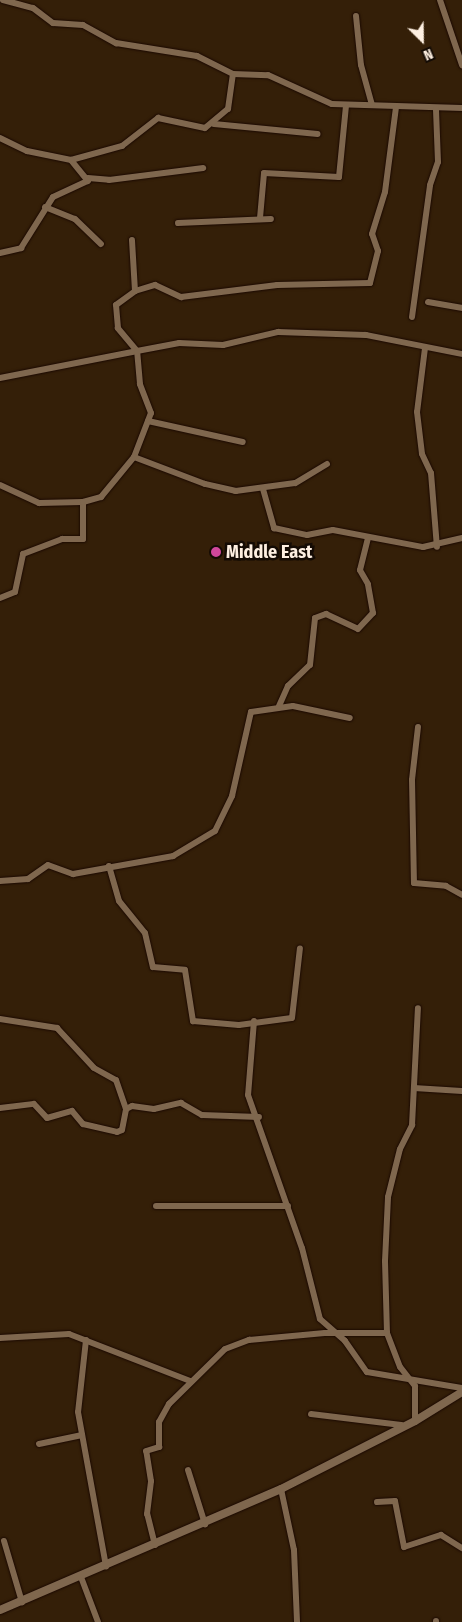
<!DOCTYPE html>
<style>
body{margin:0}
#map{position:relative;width:462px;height:1622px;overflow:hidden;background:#341f08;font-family:"Fira Sans Condensed",sans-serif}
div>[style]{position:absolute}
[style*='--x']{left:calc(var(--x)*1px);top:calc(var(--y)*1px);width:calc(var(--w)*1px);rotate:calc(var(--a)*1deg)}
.roads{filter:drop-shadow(0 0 1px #1a0800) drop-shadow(0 0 1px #1a0800)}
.minor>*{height:6px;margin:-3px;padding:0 3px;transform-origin:3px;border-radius:3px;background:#7f674e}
.tertiary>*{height:8px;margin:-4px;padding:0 4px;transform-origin:4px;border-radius:4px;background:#7f674e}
.dots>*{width:14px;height:14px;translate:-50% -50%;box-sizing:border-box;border:2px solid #140b04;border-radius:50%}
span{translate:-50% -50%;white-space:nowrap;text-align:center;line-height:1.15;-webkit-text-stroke:5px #140b04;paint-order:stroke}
.poi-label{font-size:18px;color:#fdefe1;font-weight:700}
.left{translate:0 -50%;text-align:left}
.north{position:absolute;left:397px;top:15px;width:50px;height:50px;-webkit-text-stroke:4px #140b04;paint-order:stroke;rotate:157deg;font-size:14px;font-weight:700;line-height:20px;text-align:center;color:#fdefe1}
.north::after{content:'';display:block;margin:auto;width:18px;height:22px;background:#fdefe1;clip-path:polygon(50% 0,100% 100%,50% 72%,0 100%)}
</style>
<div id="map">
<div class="roads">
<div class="minor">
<div style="--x:3;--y:0;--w:31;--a:15"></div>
<div style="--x:33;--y:8;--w:25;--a:37"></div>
<div style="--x:53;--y:23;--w:30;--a:4"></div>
<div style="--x:83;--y:25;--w:38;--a:29"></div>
<div style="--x:116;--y:43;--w:82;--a:9.1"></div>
<div style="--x:197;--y:56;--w:40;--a:26.6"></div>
<div style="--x:233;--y:74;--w:35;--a:2"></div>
<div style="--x:268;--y:75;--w:70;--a:24.4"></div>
<div style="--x:332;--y:104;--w:130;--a:1.8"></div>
<div style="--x:440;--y:0;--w:69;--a:71.3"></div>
<div style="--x:356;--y:16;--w:49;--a:84.2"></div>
<div style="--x:361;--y:65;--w:41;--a:74.6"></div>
<div style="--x:214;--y:124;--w:104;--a:5.5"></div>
<div style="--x:0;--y:138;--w:30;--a:26"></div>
<div style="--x:27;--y:151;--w:45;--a:11.6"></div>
<div style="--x:71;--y:160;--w:53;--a:-15.4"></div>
<div style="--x:122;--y:146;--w:46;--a:-37.9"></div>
<div style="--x:158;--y:118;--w:48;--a:12"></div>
<div style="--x:205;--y:128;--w:30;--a:-40"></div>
<div style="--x:228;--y:109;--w:35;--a:-82"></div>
<div style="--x:88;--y:178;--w:21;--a:5"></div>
<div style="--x:109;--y:180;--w:95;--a:-7.3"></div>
<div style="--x:45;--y:207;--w:32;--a:22"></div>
<div style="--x:75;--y:219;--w:36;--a:44"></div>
<div style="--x:260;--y:218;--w:45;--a:-84.9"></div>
<div style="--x:264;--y:173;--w:75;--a:3.1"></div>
<div style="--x:339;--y:177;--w:71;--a:-84.4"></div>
<div style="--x:178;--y:223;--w:93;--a:-2.5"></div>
<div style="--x:0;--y:253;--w:22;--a:-13"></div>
<div style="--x:21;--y:248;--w:60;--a:-57.9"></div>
<div style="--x:53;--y:197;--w:38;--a:-25"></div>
<div style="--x:88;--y:181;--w:27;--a:-129"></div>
<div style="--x:135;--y:291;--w:21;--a:-17"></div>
<div style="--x:155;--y:285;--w:29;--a:25"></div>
<div style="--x:181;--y:297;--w:97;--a:-7.1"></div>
<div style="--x:277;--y:285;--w:93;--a:-1.2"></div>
<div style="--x:370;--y:283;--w:33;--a:-76"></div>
<div style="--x:378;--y:251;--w:18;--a:-109"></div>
<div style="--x:372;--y:234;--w:44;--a:-72.8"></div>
<div style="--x:385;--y:192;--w:86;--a:-82.6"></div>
<div style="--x:428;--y:302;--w:35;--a:10"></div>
<div style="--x:412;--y:317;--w:133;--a:-82.2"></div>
<div style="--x:430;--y:185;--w:24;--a:-71"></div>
<div style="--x:438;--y:162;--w:53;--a:-92.2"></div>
<div style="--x:425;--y:348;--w:64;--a:97.1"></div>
<div style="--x:417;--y:412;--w:42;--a:83.2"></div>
<div style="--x:422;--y:454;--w:21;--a:65"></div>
<div style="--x:431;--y:473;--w:74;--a:85.4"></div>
<div style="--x:0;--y:378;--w:140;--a:-11.1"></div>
<div style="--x:137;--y:351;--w:30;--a:-130"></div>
<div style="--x:118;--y:328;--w:23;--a:-95"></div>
<div style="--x:116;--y:305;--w:24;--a:-36"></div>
<div style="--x:135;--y:291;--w:51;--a:-93.4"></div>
<div style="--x:148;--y:421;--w:97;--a:12.5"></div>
<div style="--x:327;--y:464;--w:37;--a:149"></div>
<div style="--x:295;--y:483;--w:60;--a:172.3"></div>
<div style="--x:236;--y:491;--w:32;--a:-167"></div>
<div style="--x:205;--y:484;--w:76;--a:-159.2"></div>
<div style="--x:134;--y:457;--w:47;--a:-68.9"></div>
<div style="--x:151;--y:413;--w:31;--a:-111"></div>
<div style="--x:140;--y:384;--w:33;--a:-95"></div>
<div style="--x:137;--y:351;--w:43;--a:-10.8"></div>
<div style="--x:179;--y:343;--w:44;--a:2.6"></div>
<div style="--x:223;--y:345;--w:57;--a:-13.3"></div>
<div style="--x:278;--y:332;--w:88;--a:2"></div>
<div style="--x:366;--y:335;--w:98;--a:11.2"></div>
<div style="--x:0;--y:485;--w:43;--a:24.8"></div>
<div style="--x:39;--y:503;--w:44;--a:-1.3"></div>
<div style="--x:263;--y:489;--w:41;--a:74.2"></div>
<div style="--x:274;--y:528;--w:34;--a:12"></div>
<div style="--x:307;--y:535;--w:26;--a:-11"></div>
<div style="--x:333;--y:530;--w:92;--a:10.7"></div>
<div style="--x:423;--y:547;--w:40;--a:-13"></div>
<div style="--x:0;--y:598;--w:16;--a:-22"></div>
<div style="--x:15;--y:592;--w:39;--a:-78"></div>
<div style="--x:23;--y:554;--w:42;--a:-21"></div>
<div style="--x:62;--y:539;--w:21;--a:0"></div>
<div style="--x:83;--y:539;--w:37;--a:-90"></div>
<div style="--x:83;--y:502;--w:19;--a:-16"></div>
<div style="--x:101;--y:497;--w:52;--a:-50.5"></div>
<div style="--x:279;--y:706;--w:22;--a:-66"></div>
<div style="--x:288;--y:686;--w:30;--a:-44"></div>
<div style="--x:310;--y:665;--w:47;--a:-83.9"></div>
<div style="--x:315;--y:618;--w:12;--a:-20"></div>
<div style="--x:326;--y:614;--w:35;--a:25"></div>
<div style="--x:358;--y:629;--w:22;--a:-47"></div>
<div style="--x:373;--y:613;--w:29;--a:-100"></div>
<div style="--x:368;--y:584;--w:16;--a:-120"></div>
<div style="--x:360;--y:570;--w:32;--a:-76"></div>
<div style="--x:418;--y:727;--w:53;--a:96.5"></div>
<div style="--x:412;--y:780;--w:103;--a:88.9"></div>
<div style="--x:414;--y:883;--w:32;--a:5"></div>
<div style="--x:446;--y:886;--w:18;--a:29"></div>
<div style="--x:109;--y:866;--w:36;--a:74"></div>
<div style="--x:119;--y:901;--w:41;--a:50.9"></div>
<div style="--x:145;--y:933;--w:35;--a:77"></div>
<div style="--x:153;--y:967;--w:32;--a:5"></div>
<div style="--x:185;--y:970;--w:52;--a:81.1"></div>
<div style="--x:193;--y:1021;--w:46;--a:5"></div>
<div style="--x:239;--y:1025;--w:53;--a:-7.5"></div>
<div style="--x:292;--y:1018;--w:70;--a:-83.5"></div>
<div style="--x:0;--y:881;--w:28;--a:-4"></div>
<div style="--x:28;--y:879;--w:24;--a:-35"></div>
<div style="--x:48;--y:865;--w:27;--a:20"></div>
<div style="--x:73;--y:874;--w:102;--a:-10.2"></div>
<div style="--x:173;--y:856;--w:49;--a:-30.8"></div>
<div style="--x:215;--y:831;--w:39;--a:-64"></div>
<div style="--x:232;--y:796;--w:86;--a:-77.3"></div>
<div style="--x:251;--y:712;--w:42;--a:-8.1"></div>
<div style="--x:293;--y:706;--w:58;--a:11.9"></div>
<div style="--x:0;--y:1019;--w:58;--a:9"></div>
<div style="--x:57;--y:1028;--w:54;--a:47.2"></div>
<div style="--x:94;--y:1068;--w:25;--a:29"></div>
<div style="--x:116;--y:1080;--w:31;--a:71"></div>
<div style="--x:254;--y:1021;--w:74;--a:94.6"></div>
<div style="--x:248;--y:1095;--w:162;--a:70.6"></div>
<div style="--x:302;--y:1248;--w:73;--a:75.8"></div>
<div style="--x:320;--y:1319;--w:33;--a:41"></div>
<div style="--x:345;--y:1341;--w:38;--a:55"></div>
<div style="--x:367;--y:1372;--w:96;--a:9.6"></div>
<div style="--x:414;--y:1088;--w:48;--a:3.6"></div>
<div style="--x:0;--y:1108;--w:34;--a:-7"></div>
<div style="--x:34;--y:1104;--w:19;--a:47"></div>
<div style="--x:47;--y:1118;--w:26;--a:-16"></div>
<div style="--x:72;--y:1111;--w:17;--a:50"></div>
<div style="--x:83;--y:1124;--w:35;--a:13"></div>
<div style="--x:117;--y:1132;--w:5;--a:-22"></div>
<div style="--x:122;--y:1130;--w:21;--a:-79"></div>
<div style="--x:126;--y:1109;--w:7;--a:-27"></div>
<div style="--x:132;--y:1106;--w:22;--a:8"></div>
<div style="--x:154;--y:1109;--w:28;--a:-13"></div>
<div style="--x:181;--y:1103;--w:24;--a:30"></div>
<div style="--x:202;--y:1115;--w:57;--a:2"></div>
<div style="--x:156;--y:1206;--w:132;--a:0"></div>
<div style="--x:0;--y:1338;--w:69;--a:-3.3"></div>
<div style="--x:69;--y:1334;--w:130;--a:21.2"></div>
<div style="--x:86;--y:1340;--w:72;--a:96.3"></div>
<div style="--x:78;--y:1412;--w:157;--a:79.7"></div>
<div style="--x:311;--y:1414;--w:91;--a:7"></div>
<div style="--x:415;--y:1421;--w:35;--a:-90"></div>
<div style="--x:415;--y:1386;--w:24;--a:-128"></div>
<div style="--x:400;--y:1367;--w:36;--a:-111"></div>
<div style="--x:387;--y:1333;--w:72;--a:-91.6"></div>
<div style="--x:385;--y:1261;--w:64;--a:-87.3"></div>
<div style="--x:388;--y:1197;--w:49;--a:-76"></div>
<div style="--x:400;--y:1149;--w:27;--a:-63"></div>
<div style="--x:412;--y:1125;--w:117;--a:-87.1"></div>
<div style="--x:39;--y:1444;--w:44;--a:-11.8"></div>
<div style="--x:188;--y:1470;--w:57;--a:72.5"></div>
<div style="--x:281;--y:1489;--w:62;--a:78"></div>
<div style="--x:294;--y:1550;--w:72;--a:87.6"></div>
<div style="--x:377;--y:1502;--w:18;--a:-3"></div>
<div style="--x:395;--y:1501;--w:47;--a:78.9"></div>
<div style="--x:404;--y:1547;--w:39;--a:-18"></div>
<div style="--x:441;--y:1535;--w:25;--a:32"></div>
<div style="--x:4;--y:1541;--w:64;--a:73.6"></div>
<div style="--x:155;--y:1545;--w:32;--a:-104"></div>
<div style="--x:147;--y:1514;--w:33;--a:-83"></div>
<div style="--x:151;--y:1481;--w:30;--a:-99"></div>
<div style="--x:146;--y:1451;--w:14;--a:-17"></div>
<div style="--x:159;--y:1447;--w:25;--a:-90"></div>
<div style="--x:159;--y:1422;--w:21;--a:-61"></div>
<div style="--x:169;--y:1404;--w:78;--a:-44.5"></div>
<div style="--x:225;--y:1349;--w:26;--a:-21"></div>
<div style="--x:249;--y:1340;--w:76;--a:-5.3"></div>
<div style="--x:325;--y:1333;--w:62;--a:0"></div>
<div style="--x:81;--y:1577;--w:48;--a:69.3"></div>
<div style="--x:436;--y:1622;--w:1;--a:-90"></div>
</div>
<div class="tertiary">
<div style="--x:0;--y:1610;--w:306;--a:-23.3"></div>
<div style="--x:281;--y:1489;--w:150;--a:-26.9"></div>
<div style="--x:415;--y:1421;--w:55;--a:-31.7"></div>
</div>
</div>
<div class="dots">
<div style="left:216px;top:552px;background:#d1479c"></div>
</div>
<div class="poi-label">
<span class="left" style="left:226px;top:552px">Middle East</span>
</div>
<div class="north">N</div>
</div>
